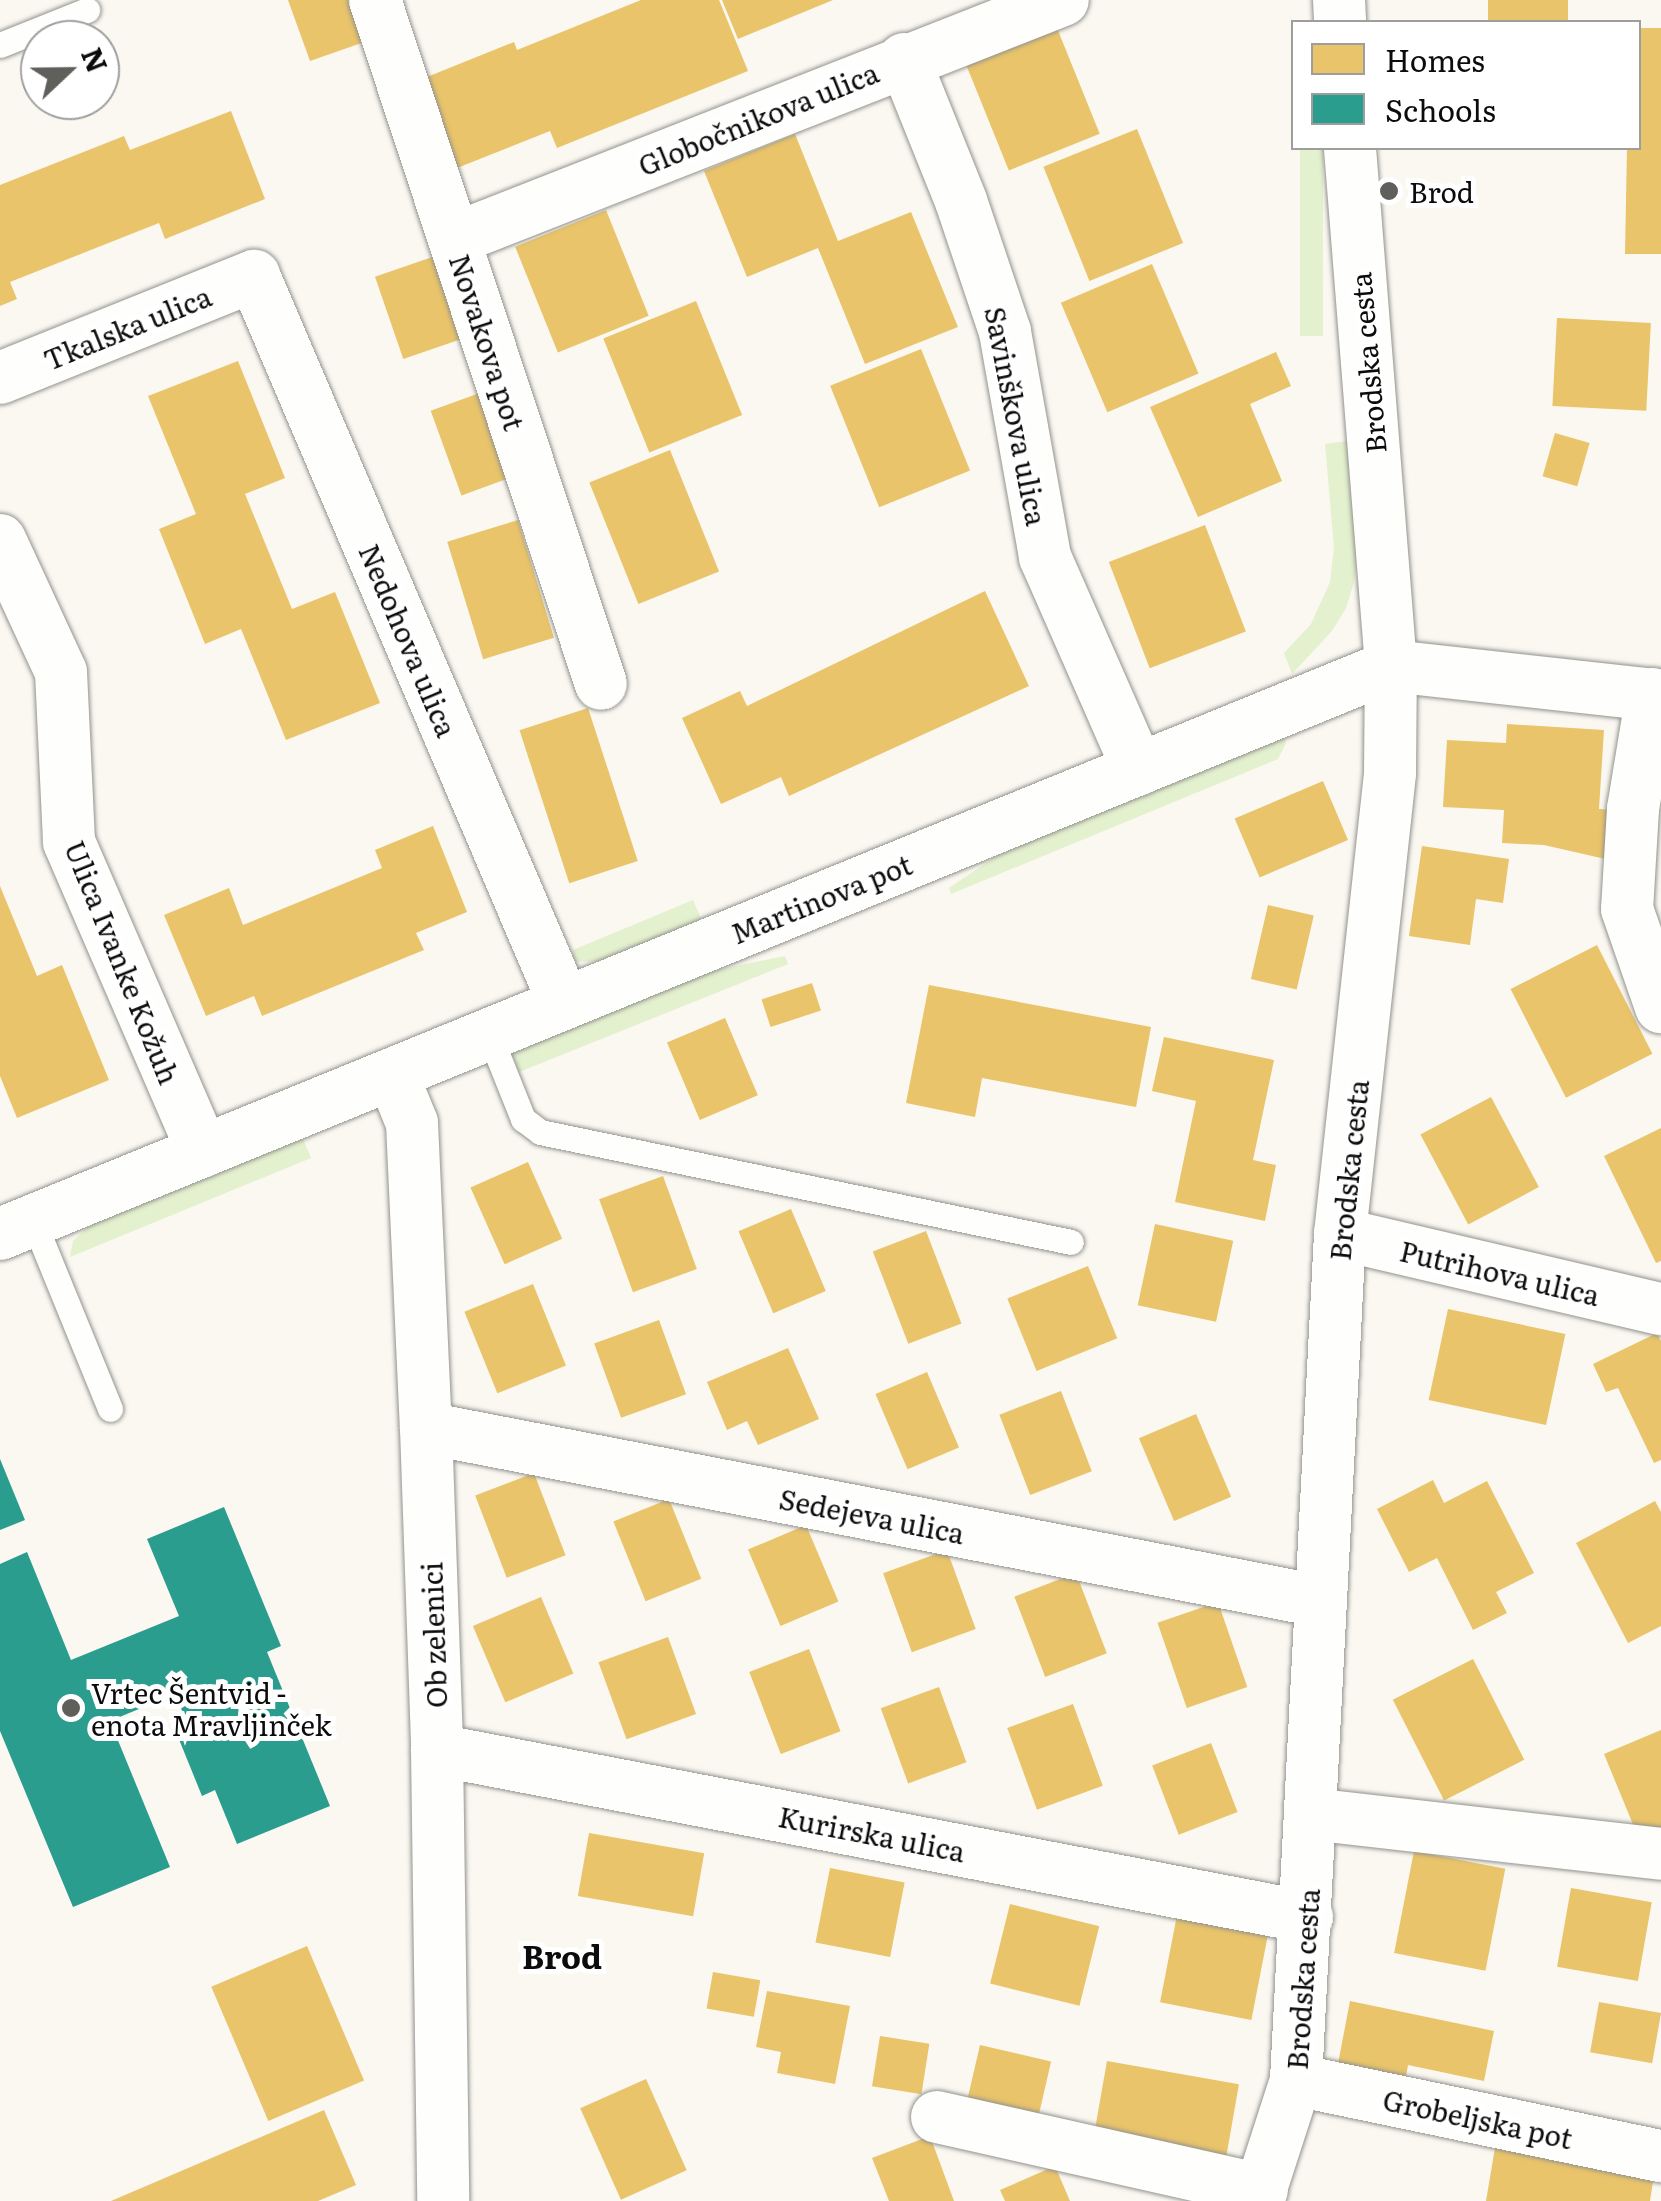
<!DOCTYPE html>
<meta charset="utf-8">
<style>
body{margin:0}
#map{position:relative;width:1661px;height:2201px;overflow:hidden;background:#faf8f0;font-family:Literata,serif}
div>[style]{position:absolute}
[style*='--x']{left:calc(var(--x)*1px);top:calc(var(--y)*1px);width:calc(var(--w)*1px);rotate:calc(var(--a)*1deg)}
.green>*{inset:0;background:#e3f1ce;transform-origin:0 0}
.homes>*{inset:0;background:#e9c46a;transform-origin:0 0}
.schools>*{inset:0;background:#2a9d8f}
.roads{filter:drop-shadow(0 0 2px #93928f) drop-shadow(0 0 2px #93928f)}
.lane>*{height:25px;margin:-12.5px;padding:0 12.5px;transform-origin:12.5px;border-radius:12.5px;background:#fefefd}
.street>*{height:52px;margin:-26px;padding:0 26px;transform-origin:26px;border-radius:26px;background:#fefefd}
.dots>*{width:28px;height:28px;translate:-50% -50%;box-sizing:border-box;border:5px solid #fff;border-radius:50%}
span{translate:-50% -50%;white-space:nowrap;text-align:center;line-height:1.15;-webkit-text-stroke:10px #fff;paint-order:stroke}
.street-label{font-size:28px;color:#0c0c0c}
.poi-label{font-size:28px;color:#0c0c0c}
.left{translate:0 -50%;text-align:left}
.quarter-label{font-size:32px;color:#0c0c0c;font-weight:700}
.legend{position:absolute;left:1291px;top:20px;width:350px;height:130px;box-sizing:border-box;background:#fff;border:2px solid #9e9e9e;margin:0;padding:12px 18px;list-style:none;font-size:30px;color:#0c0c0c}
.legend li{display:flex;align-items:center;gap:20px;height:50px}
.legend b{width:50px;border:2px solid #9e9e9e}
.north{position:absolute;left:20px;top:20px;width:100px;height:100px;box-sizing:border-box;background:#fff;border:2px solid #9e9e9e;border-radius:50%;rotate:68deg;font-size:28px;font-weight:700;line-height:40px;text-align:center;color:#0c0c0c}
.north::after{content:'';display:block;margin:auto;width:35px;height:45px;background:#5f5f5c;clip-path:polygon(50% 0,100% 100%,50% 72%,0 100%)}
</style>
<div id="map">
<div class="green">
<div style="left:1300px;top:148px;width:23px;height:188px"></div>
<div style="clip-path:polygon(1347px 441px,1358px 545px,1354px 582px,1346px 608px,1332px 631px,1292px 674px,1284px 653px,1311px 624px,1330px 582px,1334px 548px,1325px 444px)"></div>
<div style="clip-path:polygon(1283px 734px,1286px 743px,1278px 759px,951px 894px,949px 888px,1011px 846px)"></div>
<div style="clip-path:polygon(693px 900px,702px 921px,608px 961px,574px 962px,573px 950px)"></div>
<div style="clip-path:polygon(785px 956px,788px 964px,519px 1072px,510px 1050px,701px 973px)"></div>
<div style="clip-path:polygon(302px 1136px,311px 1158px,70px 1257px,73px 1241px,91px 1224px)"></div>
</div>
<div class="homes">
<div style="clip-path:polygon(288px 0,359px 0,373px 39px,310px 61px)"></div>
<div style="clip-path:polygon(641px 0,719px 0,748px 71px,557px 148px,550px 131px,457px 168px,422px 79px,514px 42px,517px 50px)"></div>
<div style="clip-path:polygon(722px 0,833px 0,738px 39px)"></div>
<div style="left:1488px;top:0;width:80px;height:22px"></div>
<div style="left:1057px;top:28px;width:114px;height:98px;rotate:68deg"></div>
<div style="clip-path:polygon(1638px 28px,1661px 28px,1661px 254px,1625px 254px,1627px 148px,1638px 148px)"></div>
<div style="clip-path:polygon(231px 111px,265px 199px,165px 239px,159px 223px,10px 282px,17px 299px,0 306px,0 185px,124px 136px,130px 150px)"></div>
<div style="left:1137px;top:129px;width:123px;height:101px;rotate:68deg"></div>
<div style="clip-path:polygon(795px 134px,838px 241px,911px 212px,958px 327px,865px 364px,818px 248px,747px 277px,704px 171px)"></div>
<div style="left:606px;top:210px;width:114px;height:98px;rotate:68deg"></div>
<div style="left:444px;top:253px;width:87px;height:73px;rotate:71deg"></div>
<div style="left:1152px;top:264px;width:119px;height:99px;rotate:67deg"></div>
<div style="left:696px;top:301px;width:123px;height:100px;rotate:68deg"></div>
<div style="left:1557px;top:318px;width:94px;height:88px;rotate:3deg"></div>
<div style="left:921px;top:349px;width:131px;height:98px;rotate:68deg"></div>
<div style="clip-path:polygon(1276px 352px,1291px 386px,1250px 404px,1282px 481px,1198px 517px,1150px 407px)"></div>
<div style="clip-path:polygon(238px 361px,285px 478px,245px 494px,292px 609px,335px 592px,380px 703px,286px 740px,241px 629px,205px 644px,159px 529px,196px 514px,148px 396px)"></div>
<div style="left:488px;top:390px;width:90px;height:61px;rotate:70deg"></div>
<div style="left:1555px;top:433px;width:36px;height:45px;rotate:16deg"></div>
<div style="left:670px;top:450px;width:131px;height:87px;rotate:68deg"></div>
<div style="left:518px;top:520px;width:123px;height:74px;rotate:73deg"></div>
<div style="left:1205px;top:525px;width:114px;height:103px;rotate:69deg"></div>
<div style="clip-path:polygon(985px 591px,1029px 686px,789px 796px,781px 777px,721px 804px,682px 718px,740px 691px,747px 706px)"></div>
<div style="left:588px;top:708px;width:161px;height:72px;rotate:72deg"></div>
<div style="clip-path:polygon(1507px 724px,1604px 730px,1599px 809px,1616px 810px,1614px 861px,1544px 845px,1502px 843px,1504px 810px,1443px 807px,1447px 740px,1506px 743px)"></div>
<div style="left:1323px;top:781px;width:64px;height:96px;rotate:67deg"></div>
<div style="clip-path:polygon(433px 826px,467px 912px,416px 933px,424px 950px,262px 1016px,254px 996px,206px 1016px,164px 915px,229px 888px,243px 925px,382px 868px,375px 850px)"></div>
<div style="clip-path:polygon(1422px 846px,1509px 859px,1503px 903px,1476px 899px,1470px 945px,1409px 936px)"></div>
<div style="clip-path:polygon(0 886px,37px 976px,62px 965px,109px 1080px,17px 1118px,0 1076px)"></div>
<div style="left:1268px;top:905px;width:47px;height:76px;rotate:13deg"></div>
<div style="left:1597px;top:945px;width:122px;height:97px;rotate:63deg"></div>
<div style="left:812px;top:983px;width:29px;height:53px;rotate:72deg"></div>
<div style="clip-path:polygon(929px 985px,1151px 1027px,1136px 1107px,982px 1078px,975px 1117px,906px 1103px)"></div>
<div style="left:725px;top:1018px;width:84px;height:63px;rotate:67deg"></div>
<div style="clip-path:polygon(1164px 1037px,1274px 1060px,1253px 1160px,1276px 1165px,1265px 1221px,1175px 1202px,1196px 1101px,1152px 1091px)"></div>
<div style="left:1491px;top:1097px;width:102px;height:80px;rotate:62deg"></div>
<div style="clip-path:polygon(1661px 1128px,1661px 1261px,1656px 1263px,1604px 1156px)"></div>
<div style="left:528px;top:1162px;width:84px;height:63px;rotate:66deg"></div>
<div style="left:663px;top:1176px;width:99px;height:68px;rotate:70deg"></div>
<div style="left:791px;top:1209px;width:89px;height:57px;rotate:67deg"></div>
<div style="left:1155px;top:1224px;width:80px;height:83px;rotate:12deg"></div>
<div style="left:926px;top:1231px;width:99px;height:57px;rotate:69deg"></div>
<div style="left:1088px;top:1266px;width:78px;height:87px;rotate:68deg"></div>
<div style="left:533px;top:1284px;width:88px;height:74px;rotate:68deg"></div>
<div style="left:1448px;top:1309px;width:120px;height:93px;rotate:12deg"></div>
<div style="left:659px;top:1320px;width:79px;height:69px;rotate:70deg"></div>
<div style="clip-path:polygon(1657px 1333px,1661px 1341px,1661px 1460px,1654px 1463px,1618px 1388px,1606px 1392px,1593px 1364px)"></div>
<div style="clip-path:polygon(788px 1348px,819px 1419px,758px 1445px,747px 1421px,727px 1430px,707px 1382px)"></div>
<div style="left:927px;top:1372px;width:82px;height:56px;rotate:67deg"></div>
<div style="left:1061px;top:1391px;width:86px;height:66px;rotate:69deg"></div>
<div style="left:1196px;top:1414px;width:90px;height:62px;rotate:67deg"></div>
<div style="left:534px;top:1473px;width:88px;height:63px;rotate:69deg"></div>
<div style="clip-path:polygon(1433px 1480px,1444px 1503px,1487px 1481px,1534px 1573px,1496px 1592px,1507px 1613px,1473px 1630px,1437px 1558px,1409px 1572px,1377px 1509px)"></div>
<div style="left:669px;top:1499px;width:86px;height:60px;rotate:68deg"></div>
<div style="clip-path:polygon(1655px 1501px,1661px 1512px,1661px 1626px,1628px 1643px,1576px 1543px)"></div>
<div style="left:806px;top:1525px;width:83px;height:63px;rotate:67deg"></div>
<div style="left:947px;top:1550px;width:84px;height:68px;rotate:70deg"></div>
<div style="left:1076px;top:1573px;width:86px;height:66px;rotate:69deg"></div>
<div style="left:541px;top:1597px;width:83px;height:74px;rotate:67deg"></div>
<div style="left:1218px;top:1602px;width:90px;height:64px;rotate:71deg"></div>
<div style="left:668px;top:1637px;width:82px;height:74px;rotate:70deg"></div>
<div style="left:809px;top:1649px;width:88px;height:64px;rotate:69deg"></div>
<div style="left:1473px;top:1659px;width:113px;height:90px;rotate:63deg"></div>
<div style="left:939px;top:1687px;width:80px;height:62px;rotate:70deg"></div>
<div style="left:1073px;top:1704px;width:87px;height:70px;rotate:70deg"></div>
<div style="clip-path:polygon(1661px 1730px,1661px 1830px,1639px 1839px,1604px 1754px)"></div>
<div style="left:1211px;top:1743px;width:74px;height:63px;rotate:69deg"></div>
<div style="left:589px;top:1833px;width:117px;height:64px;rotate:10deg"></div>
<div style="left:1414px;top:1851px;width:93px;height:104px;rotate:11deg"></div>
<div style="left:830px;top:1868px;width:76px;height:76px;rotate:11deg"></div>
<div style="left:1571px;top:1888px;width:82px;height:80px;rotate:10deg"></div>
<div style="left:1010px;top:1904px;width:92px;height:82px;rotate:14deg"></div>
<div style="left:1178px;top:1910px;width:93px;height:94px;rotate:11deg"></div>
<div style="left:307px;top:1946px;width:146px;height:104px;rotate:67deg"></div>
<div style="left:713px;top:1972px;width:48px;height:37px;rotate:10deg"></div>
<div style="clip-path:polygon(767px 1991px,850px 2006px,835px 2084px,777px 2073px,781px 2052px,756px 2047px)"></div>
<div style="clip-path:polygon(1350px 2001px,1494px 2031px,1484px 2081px,1408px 2065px,1405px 2082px,1337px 2069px)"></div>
<div style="left:1599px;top:2002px;width:63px;height:51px;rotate:10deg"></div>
<div style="left:880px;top:2036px;width:50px;height:51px;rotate:9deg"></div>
<div style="left:980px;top:2045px;width:73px;height:65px;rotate:13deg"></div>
<div style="left:1107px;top:2061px;width:134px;height:72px;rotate:10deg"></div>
<div style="left:646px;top:2079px;width:100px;height:72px;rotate:66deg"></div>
<div style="clip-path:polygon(324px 2110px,356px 2185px,318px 2201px,111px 2201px)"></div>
<div style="clip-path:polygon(930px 2136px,954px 2201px,889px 2201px,872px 2158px)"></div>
<div style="clip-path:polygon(1496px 2142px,1655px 2168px,1650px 2201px,1486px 2201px)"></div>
<div style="clip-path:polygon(1055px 2166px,1070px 2201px,1005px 2201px,1000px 2190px)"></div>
</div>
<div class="schools">
<div style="clip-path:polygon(0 1459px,25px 1520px,0 1530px)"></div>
<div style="clip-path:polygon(224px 1507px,281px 1646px,267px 1652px,330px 1806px,237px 1844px,215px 1790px,202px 1796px,176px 1732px,189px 1727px,175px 1694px,110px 1721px,170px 1867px,73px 1907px,0 1731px,0 1564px,27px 1552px,71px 1660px,179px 1616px,147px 1539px)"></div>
</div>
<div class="roads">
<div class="lane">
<div style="--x:0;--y:45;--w:94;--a:-21.9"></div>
<div style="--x:489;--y:1034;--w:92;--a:68.2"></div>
<div style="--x:523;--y:1119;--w:21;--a:37"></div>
<div style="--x:540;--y:1132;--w:542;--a:11.7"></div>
<div style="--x:33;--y:1220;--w:204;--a:67.8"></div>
</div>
<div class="street">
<div style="--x:375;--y:0;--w:720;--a:71.72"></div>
<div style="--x:1339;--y:0;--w:22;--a:87"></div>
<div style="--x:904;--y:59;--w:153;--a:68.1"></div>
<div style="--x:961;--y:201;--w:138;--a:71.4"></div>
<div style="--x:1005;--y:332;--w:229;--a:79.9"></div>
<div style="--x:1045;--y:557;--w:232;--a:66.3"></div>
<div style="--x:454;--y:239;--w:654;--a:-21.43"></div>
<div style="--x:0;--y:378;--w:274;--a:-21.9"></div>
<div style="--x:254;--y:276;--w:790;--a:66.91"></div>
<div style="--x:0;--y:540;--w:145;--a:65.2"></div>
<div style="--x:61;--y:672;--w:170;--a:87.3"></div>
<div style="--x:69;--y:842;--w:337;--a:66.6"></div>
<div style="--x:1652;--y:694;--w:117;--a:99.4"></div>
<div style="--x:1633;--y:809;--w:100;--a:93.4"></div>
<div style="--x:1627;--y:909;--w:104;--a:70.9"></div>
<div style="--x:392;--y:1074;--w:53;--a:67.8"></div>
<div style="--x:412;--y:1123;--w:305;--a:87.4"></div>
<div style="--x:426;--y:1428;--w:322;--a:88"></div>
<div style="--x:437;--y:1750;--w:451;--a:89.2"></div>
<div style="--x:0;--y:1234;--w:1502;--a:-22.21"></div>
<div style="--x:1391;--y:666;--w:272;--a:6.3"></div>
<div style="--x:1340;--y:1234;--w:330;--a:13.2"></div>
<div style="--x:426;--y:1428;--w:910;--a:10.96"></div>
<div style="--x:437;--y:1750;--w:886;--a:10.87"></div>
<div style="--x:1311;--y:1814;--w:352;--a:6.5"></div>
<div style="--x:1296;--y:2080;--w:373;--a:11.8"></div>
<div style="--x:937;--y:2117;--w:333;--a:12.7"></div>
<div style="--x:1257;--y:2201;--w:127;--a:-72.1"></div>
<div style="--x:1296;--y:2080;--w:847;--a:-87.02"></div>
<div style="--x:1340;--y:1234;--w:464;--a:-83.8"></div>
<div style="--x:1390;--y:773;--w:107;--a:-89.5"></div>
<div style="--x:1391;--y:666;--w:520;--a:-94.53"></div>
</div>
</div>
<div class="dots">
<div style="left:1389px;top:191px;background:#5f5f5c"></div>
<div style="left:71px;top:1708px;background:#5f5f5c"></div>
</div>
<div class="street-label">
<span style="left:758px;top:118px;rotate:-22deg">Globočnikova ulica</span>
<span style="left:127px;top:327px;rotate:-22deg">Tkalska ulica</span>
<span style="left:488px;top:342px;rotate:72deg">Novakova pot</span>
<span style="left:1367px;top:363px;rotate:-95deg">Brodska cesta</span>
<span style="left:1017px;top:416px;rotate:79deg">Savinškova ulica</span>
<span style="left:409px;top:640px;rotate:67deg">Nedohova ulica</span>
<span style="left:821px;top:898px;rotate:-22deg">Martinova pot</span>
<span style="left:123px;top:962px;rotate:68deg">Ulica Ivanke Kožuh</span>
<span style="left:1348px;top:1170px;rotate:-84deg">Brodska cesta</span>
<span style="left:1500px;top:1272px;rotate:13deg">Putrihova ulica</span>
<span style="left:872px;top:1515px;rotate:11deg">Sedejeva ulica</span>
<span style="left:433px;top:1635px;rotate:-92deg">Ob zelenici</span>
<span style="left:872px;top:1833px;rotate:11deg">Kurirska ulica</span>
<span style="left:1302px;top:1979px;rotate:-86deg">Brodska cesta</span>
<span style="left:1478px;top:2118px;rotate:12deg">Grobeljska pot</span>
</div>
<div class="poi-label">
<span class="left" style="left:1409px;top:191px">Brod</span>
<span class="left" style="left:91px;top:1708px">Vrtec Šentvid -<br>enota Mravljinček</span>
</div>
<div class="quarter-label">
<span style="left:562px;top:1955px">Brod</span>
</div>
<ul class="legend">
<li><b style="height:28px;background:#e9c46a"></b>Homes</li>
<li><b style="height:28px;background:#2a9d8f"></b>Schools</li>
</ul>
<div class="north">N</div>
</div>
